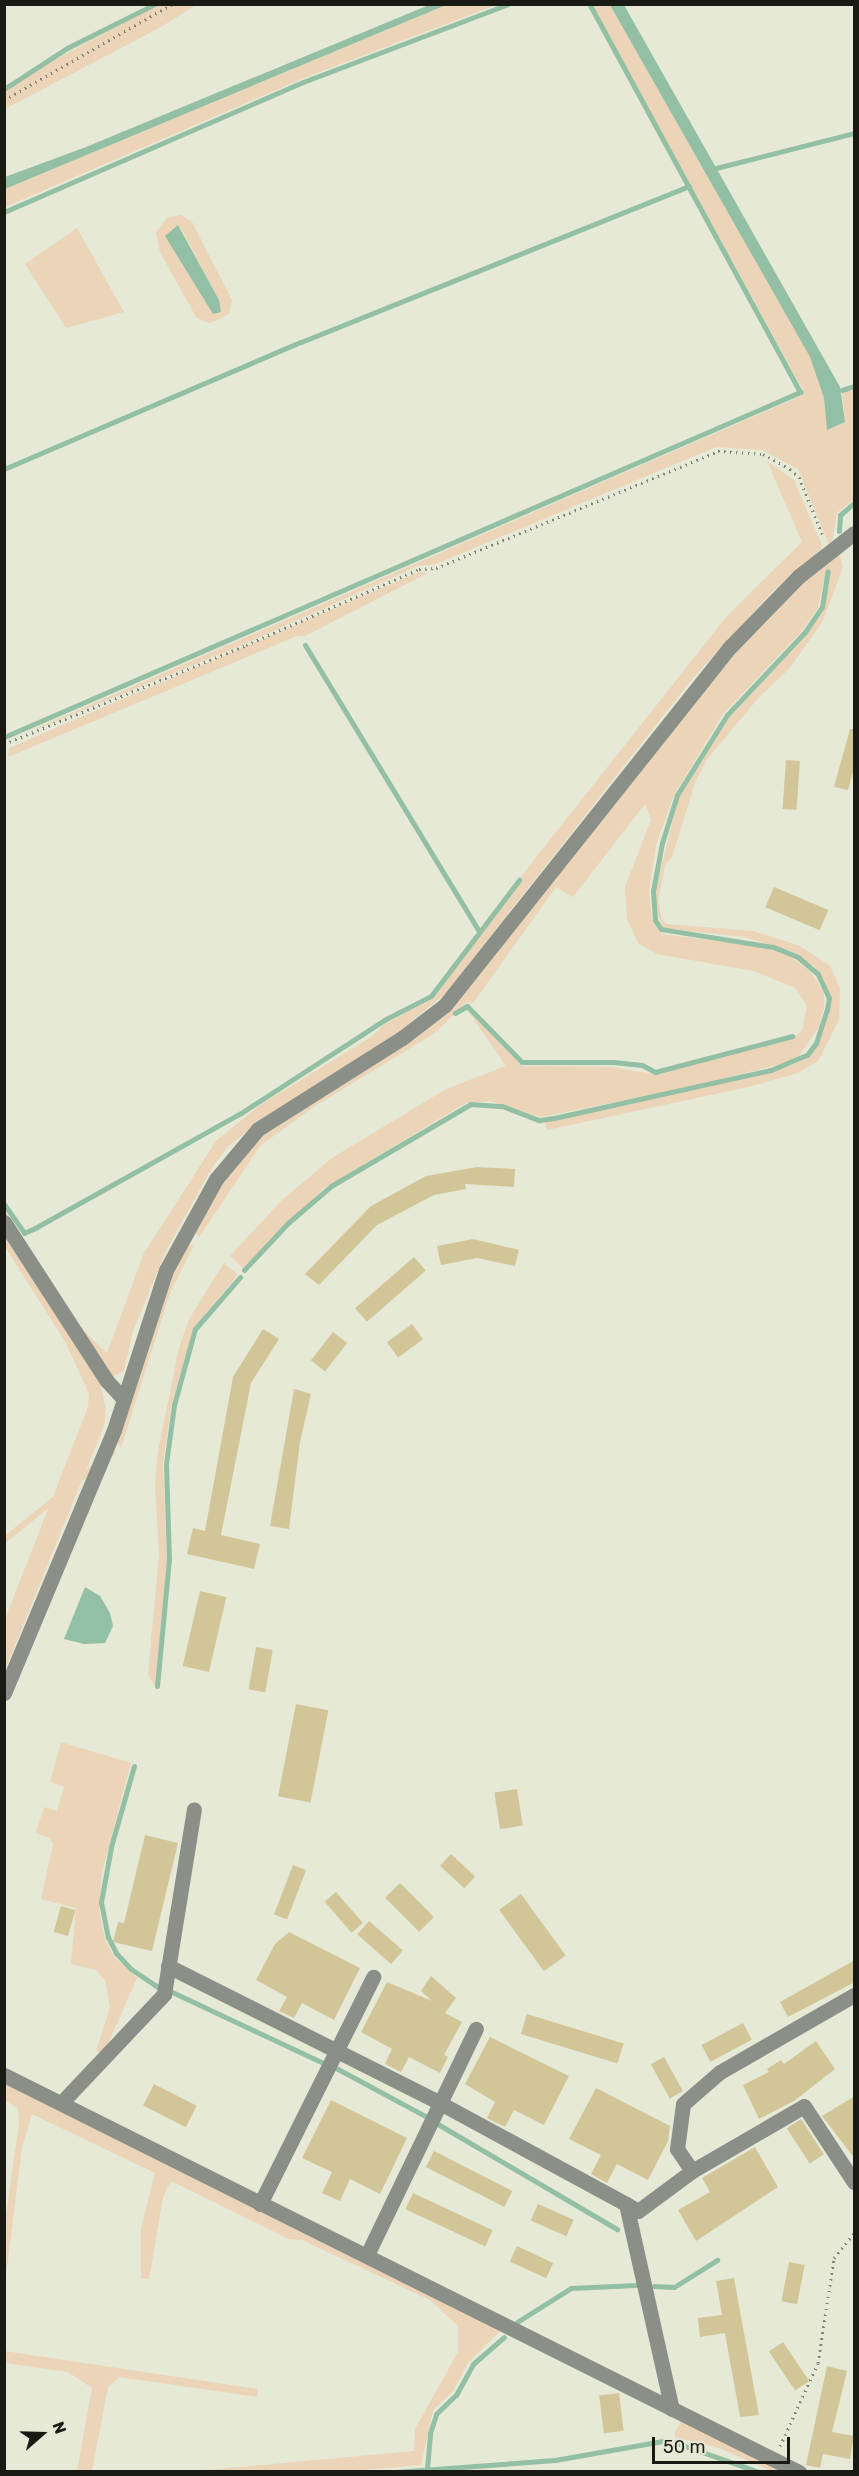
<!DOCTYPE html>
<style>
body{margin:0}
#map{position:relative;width:859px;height:2476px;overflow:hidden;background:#e5e9d5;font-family:Rubik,sans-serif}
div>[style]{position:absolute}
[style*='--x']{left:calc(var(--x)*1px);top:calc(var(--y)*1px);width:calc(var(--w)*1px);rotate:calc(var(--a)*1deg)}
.green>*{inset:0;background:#ebd4b7;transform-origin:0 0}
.water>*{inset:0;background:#93bfa4}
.stream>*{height:5px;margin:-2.5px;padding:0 2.5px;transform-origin:2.5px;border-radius:2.5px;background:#93bfa4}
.building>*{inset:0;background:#d2c699;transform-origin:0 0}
.path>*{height:3px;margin-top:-1.5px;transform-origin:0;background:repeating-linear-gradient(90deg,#818476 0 1.5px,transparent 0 6px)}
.minor>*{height:15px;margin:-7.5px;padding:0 7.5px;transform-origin:7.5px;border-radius:7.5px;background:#8a8f88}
.tertiary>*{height:15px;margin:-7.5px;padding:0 7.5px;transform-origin:7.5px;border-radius:7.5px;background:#8a8f88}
span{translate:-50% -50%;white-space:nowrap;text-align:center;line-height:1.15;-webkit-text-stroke:4.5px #e5e9d5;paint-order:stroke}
.frame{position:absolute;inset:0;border:6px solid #191a13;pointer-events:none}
.north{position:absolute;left:12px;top:2404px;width:60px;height:60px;-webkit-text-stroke:4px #e5e9d5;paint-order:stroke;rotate:70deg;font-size:16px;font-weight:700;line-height:24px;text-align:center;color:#191a13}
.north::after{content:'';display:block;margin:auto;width:21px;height:27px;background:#191a13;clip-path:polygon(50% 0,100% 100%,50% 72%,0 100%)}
.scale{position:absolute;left:652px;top:2437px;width:138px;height:27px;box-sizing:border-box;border:3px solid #191a13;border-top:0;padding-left:8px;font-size:18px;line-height:21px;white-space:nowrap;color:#191a13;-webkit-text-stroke:4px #e5e9d5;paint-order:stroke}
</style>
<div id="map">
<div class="green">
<div style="clip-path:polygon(159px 5px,196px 5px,161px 27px,5px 109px,5px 92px,46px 64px)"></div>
<div style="clip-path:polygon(446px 5px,496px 5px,304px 78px,5px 207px,5px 189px)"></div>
<div style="clip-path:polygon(592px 5px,610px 5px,810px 357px,824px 398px,827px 430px,845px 422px,842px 393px,854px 390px,854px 499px,837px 513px,832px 542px,829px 545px,798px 469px,762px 450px,716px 447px,436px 564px,418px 566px,242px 645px,7px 741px,801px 396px,804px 392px)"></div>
<div style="clip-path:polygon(evenodd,181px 215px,192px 222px,232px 300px,229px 314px,216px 321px,208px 323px,196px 317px,160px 252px,156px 232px,167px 218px,181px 215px,181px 228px,219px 300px,213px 314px,166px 236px,181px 228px)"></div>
<div style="clip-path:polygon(77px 228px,124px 312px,66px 328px,25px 264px)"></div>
<div style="clip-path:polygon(767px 461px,794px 480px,822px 545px,820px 550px,772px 592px,693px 678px,445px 994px,400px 1031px,260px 1120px,228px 1147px,213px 1166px,166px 1251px,133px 1331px,124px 1371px,113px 1377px,5px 1217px,4px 1209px,78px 1325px,107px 1353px,144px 1253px,216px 1141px,260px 1105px,371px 1037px,385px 1024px,434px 998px,526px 870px,727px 616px,802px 542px)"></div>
<div style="clip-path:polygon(839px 552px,843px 567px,823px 621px,789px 669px,760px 696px,708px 758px,696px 780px,672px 857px,665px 865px,658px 900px,662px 920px,667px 924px,753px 931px,800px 946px,830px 966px,840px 988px,839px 1020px,818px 1061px,798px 1073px,748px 1087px,547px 1130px,545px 1122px,793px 1065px,809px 1056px,820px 1041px,829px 998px,824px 980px,814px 966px,790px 951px,744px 937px,663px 928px,655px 907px,655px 891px,679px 797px,729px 718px,808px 633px,824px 609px,828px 577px,824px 580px,818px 607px,802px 631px,723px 714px,674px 795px,656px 845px,649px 892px,652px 920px,661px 934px,761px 947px,789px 956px,810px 971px,824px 993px,824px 1008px,818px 1028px,799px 1056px,789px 1062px,680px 1089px,551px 1115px,540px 1117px,490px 1101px,466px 1103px,324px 1188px,243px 1268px,230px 1256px,282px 1200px,332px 1158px,446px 1089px,506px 1066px,467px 1009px,522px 1066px,611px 1067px,654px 1074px,794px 1038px,802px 1030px,807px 1006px,795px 988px,754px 971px,657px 954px,638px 943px,627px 919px,625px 887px,651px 820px,645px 804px,573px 897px,556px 887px,473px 1003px,467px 1002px,435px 1033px,315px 1106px,260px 1146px,199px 1237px,194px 1230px,233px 1165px,261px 1134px,442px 1016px,753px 632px,789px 593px)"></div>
<div style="clip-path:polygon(419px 572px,428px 573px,305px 636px,297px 636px,8px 757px,9px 748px)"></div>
<div style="clip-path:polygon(5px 1228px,100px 1382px,106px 1411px,104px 1426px,5px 1670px,5px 1619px,88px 1407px,89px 1394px,66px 1343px,5px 1247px)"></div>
<div style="clip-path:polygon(194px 1245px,170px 1293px,121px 1448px,116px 1440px,170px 1276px,185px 1246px)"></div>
<div style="clip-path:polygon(224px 1263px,238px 1275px,195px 1326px,171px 1406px,163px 1465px,167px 1560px,155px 1687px,148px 1674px,159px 1555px,155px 1484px,158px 1451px,179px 1348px,189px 1319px)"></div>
<div style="left:112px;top:1449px;width:6px;height:254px;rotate:51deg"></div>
<div style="clip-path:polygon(61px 1742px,131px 1763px,102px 1872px,99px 1910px,105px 1939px,114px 1957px,137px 1978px,104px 2053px,96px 2051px,110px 2007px,105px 1980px,96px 1970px,71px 1964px,76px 1908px,41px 1899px,53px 1844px,50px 1838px,36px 1833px,44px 1807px,57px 1811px,64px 1787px,50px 1782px)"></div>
<div style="clip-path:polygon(5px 2083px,500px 2331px,468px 2363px,453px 2391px,433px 2410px,421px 2465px,341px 2472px,196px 2471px,414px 2451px,415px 2429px,458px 2352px,458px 2326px,430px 2300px,302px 2240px,289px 2239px,171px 2181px,163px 2197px,149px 2279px,141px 2278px,141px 2229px,155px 2173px,32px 2114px,22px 2147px,5px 2284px,5px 2221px,19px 2124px,18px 2109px,5px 2100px)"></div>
<div style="clip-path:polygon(4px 2351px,258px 2389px,257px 2397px,119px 2377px,108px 2387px,92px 2471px,77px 2471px,92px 2388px,68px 2372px,5px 2363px)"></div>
<div style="clip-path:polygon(682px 2421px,786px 2471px,771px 2471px,719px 2448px,675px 2437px,675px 2431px)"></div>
</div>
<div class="water">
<div style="clip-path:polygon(429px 5px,446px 5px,5px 189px,5px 177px,86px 147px)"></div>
<div style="clip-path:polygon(610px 5px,624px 5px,840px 387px,845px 422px,827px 430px,824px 398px,810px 357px)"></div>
<div style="clip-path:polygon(178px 225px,219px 300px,221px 312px,213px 314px,165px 236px)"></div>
<div style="clip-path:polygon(85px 1587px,100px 1596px,110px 1613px,113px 1626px,105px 1643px,84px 1644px,64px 1639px)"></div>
</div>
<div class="stream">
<div style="--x:4;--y:89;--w:75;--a:-33.1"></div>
<div style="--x:67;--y:48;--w:98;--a:-26.6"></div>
<div style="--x:716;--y:168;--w:142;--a:-14.2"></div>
<div style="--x:4;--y:212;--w:326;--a:-23.5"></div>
<div style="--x:303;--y:82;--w:219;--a:-20.8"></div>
<div style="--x:842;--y:390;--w:13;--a:-18"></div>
<div style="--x:4;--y:469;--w:323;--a:-23.2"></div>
<div style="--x:301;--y:342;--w:418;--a:-21.9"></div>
<div style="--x:839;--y:531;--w:16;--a:-86"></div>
<div style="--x:840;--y:515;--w:18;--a:-41"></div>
<div style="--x:305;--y:645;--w:335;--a:58.7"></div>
<div style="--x:4;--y:737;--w:868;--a:-23.43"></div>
<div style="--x:800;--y:392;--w:442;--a:-118.5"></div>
<div style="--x:455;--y:1013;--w:14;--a:-30"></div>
<div style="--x:467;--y:1006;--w:78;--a:45.5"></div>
<div style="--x:522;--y:1062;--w:91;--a:0"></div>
<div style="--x:613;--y:1062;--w:29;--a:6"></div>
<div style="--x:642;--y:1065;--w:15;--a:28"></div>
<div style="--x:655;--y:1072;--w:142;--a:-14.7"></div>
<div style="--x:4;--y:1204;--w:35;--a:55"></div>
<div style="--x:24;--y:1233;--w:12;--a:-24"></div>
<div style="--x:35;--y:1228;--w:236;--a:-29.2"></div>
<div style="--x:241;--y:1113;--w:171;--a:-33"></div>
<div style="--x:384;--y:1020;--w:53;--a:-27.1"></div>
<div style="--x:431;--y:996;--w:146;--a:-52.8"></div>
<div style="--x:244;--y:1270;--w:64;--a:-46.9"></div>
<div style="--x:288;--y:1223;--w:57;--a:-40.7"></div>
<div style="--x:331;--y:1186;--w:162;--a:-30.4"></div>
<div style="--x:471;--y:1104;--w:31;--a:4"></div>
<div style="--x:502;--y:1106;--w:40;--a:21"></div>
<div style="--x:539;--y:1120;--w:15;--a:-8"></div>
<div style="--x:554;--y:1118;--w:222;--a:-12.5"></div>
<div style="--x:771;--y:1070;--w:39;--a:-23"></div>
<div style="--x:807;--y:1055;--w:15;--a:-53"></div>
<div style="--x:816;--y:1043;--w:35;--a:-72"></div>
<div style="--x:827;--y:1010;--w:12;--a:-81"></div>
<div style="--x:829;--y:998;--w:26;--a:-115"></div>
<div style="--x:818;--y:974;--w:26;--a:-140"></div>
<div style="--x:798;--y:957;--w:27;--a:-158"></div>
<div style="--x:773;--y:947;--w:113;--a:-170.9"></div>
<div style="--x:661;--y:929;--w:11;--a:-124"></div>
<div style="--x:655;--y:920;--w:29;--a:-94"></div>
<div style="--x:653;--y:891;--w:49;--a:-79.4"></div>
<div style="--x:662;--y:843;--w:50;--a:-72.6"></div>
<div style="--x:677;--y:795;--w:94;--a:-58"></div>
<div style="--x:727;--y:715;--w:114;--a:-46.8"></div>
<div style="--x:805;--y:632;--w:30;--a:-56"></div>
<div style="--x:822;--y:607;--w:36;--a:-81"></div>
<div style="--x:157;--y:1686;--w:127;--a:-84.6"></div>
<div style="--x:169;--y:1560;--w:96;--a:-91.8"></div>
<div style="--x:166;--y:1464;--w:60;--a:-82.3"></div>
<div style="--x:174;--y:1405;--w:79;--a:-74.6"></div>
<div style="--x:195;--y:1329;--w:69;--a:-49.1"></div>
<div style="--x:134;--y:1766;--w:84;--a:105.9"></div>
<div style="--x:111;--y:1847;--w:56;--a:100.3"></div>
<div style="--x:101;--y:1902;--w:36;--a:79"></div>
<div style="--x:108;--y:1937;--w:18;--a:63"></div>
<div style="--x:116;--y:1953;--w:22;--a:47"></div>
<div style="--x:131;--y:1969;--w:32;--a:34"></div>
<div style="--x:170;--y:1991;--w:167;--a:25.2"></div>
<div style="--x:336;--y:2068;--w:101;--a:28.3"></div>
<div style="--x:436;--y:2123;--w:210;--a:30.4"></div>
<div style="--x:654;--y:2286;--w:20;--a:3"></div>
<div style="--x:674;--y:2287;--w:51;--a:-32.1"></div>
<div style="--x:517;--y:2322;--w:64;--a:-32.2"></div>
<div style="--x:571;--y:2288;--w:65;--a:-2.6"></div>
<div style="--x:427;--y:2469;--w:36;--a:-85"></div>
<div style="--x:430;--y:2433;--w:20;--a:-72"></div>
<div style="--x:436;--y:2414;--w:28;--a:-44"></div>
<div style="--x:456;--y:2395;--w:35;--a:-61"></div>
<div style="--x:473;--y:2364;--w:41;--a:-41.1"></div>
<div style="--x:395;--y:2472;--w:160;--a:-4.3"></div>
<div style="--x:555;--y:2460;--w:115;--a:-10"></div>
<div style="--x:668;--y:2440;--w:96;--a:19.4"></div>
</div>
<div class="building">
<div style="clip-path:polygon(850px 729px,855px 729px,855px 765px,848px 790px,834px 787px)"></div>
<div style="left:786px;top:760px;width:14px;height:49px;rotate:4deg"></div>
<div style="left:774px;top:887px;width:59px;height:22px;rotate:23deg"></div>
<div style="clip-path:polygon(477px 1167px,515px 1169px,514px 1187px,465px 1184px,466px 1189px,434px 1195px,377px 1225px,319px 1285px,305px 1274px,371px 1206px,426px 1176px)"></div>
<div style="clip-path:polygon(473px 1239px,519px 1250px,515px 1266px,477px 1258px,441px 1265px,437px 1246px)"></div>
<div style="left:414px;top:1257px;width:18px;height:78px;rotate:49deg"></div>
<div style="left:412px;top:1324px;width:19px;height:31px;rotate:54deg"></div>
<div style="clip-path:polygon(263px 1329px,279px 1339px,251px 1383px,221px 1535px,260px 1544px,254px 1569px,187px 1554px,193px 1528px,205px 1531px,233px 1377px)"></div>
<div style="left:333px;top:1332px;width:18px;height:36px;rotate:38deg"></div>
<div style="clip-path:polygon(294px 1389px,311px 1394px,300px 1442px,289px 1529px,270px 1526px)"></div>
<div style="left:200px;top:1591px;width:27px;height:77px;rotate:13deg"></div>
<div style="left:256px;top:1647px;width:17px;height:43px;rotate:10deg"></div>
<div style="left:296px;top:1704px;width:33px;height:94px;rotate:11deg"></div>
<div style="left:517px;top:1789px;width:37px;height:23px;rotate:81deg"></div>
<div style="clip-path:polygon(145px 1835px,178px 1843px,152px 1951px,113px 1942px,118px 1922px,124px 1923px)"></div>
<div style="left:451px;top:1854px;width:33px;height:16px;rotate:43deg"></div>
<div style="left:293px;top:1865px;width:14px;height:53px;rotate:21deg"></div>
<div style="left:400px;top:1883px;width:48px;height:21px;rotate:45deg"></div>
<div style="left:336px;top:1892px;width:41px;height:15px;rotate:49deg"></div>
<div style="left:521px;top:1894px;width:76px;height:27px;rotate:54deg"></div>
<div style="left:61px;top:1906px;width:15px;height:27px;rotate:16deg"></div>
<div style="left:369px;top:1921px;width:45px;height:18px;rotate:41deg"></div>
<div style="clip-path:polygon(289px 1932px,360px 1968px,334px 2020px,302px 2003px,294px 2018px,279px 2011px,287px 1997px,256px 1980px,275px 1944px)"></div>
<div style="clip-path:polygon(855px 1960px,855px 1982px,788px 2017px,780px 2002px)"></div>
<div style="clip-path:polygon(431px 1976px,456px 1998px,445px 2013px,462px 2022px,444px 2055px,448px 2057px,440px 2073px,409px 2057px,401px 2072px,385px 2064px,392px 2049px,361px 2032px,387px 1982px,432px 2001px,421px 1991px)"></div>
<div style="left:527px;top:2014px;width:101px;height:21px;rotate:17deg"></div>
<div style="left:743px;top:2023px;width:19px;height:47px;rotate:62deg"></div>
<div style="clip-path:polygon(490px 2037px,569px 2076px,544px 2125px,514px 2110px,505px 2127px,487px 2118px,495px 2102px,465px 2084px)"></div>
<div style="clip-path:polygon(816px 2041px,835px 2069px,794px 2101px,759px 2119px,743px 2085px,769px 2072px,767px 2069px,781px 2060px,784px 2064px)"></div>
<div style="left:664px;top:2057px;width:39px;height:15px;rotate:61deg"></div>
<div style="left:154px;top:2084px;width:48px;height:24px;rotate:27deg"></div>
<div style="clip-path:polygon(596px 2088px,670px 2126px,668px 2141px,648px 2180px,617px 2164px,607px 2183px,591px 2174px,601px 2155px,569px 2139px)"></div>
<div style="clip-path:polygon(855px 2096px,855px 2159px,822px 2116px)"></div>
<div style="clip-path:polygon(331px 2100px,407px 2138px,380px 2194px,350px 2179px,340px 2201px,322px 2193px,332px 2172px,302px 2158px)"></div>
<div style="left:801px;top:2119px;width:42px;height:17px;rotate:57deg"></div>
<div style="clip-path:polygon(755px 2147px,778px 2187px,696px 2241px,678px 2210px,710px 2192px,702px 2178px)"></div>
<div style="left:434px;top:2151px;width:88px;height:18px;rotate:27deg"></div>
<div style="left:413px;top:2193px;width:88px;height:18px;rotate:25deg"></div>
<div style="left:538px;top:2204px;width:39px;height:18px;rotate:24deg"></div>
<div style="left:517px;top:2246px;width:40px;height:17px;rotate:25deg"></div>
<div style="left:789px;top:2262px;width:16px;height:40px;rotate:11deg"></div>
<div style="clip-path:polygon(734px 2278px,759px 2415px,740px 2417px,725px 2333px,700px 2337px,698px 2318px,722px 2315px,716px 2281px)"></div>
<div style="left:783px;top:2342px;width:47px;height:17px;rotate:56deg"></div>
<div style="clip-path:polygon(827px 2366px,847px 2371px,832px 2432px,854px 2436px,850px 2459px,823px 2454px,820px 2468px,806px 2465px)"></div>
<div style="left:619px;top:2393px;width:38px;height:20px;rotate:83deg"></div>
</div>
<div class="path">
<div style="--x:4;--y:100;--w:193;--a:-29.7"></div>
<div style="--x:4;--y:744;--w:261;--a:-22.2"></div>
<div style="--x:246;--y:645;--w:189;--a:-23.7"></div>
<div style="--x:419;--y:569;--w:17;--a:-3"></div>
<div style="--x:436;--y:568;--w:305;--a:-22.5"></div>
<div style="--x:718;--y:451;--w:45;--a:3.8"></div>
<div style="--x:763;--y:454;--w:31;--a:29"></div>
<div style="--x:790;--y:469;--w:12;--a:42"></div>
<div style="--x:799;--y:477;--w:64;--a:67.9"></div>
<div style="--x:780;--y:2446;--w:91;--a:-65.4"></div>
<div style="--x:818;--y:2363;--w:106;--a:-81.3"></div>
<div style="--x:834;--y:2258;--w:32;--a:-51"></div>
</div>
<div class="minor">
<div style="--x:4;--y:1222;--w:189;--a:57.1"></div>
<div style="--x:107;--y:1381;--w:25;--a:47"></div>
<div style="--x:168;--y:1966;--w:305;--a:26.7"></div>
<div style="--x:440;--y:2103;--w:212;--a:28.5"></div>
<div style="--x:626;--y:2204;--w:210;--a:77.4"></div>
<div style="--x:4;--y:2075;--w:889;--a:26.54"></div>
<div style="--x:62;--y:2102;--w:149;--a:-46.6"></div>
<div style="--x:164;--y:1994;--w:187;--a:-80.8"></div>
<div style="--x:692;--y:2171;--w:27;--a:-124"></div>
<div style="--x:677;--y:2149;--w:45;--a:-82.4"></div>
<div style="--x:683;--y:2104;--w:49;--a:-40.9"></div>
<div style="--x:720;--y:2072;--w:155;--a:-29.9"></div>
<div style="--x:260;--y:2204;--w:254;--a:-63.5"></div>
<div style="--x:626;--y:2204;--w:14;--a:30"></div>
<div style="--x:638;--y:2211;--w:67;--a:-36.5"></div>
<div style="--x:692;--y:2171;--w:129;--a:-30.1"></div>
<div style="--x:804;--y:2106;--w:91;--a:56.7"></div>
<div style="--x:367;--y:2255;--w:251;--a:-64.3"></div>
</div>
<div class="tertiary">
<div style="--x:4;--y:1693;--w:285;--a:-67.3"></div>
<div style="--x:114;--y:1430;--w:168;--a:-72"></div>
<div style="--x:166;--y:1270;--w:104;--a:-61.2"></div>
<div style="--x:216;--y:1179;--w:65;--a:-50"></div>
<div style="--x:258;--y:1129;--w:170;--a:-32.3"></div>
<div style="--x:402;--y:1038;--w:54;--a:-37.5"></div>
<div style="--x:445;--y:1005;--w:458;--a:-51.5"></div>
<div style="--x:730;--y:647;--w:99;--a:-45.8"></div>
<div style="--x:799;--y:576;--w:70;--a:-38"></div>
</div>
<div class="frame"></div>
<div class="north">N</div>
<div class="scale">50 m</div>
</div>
